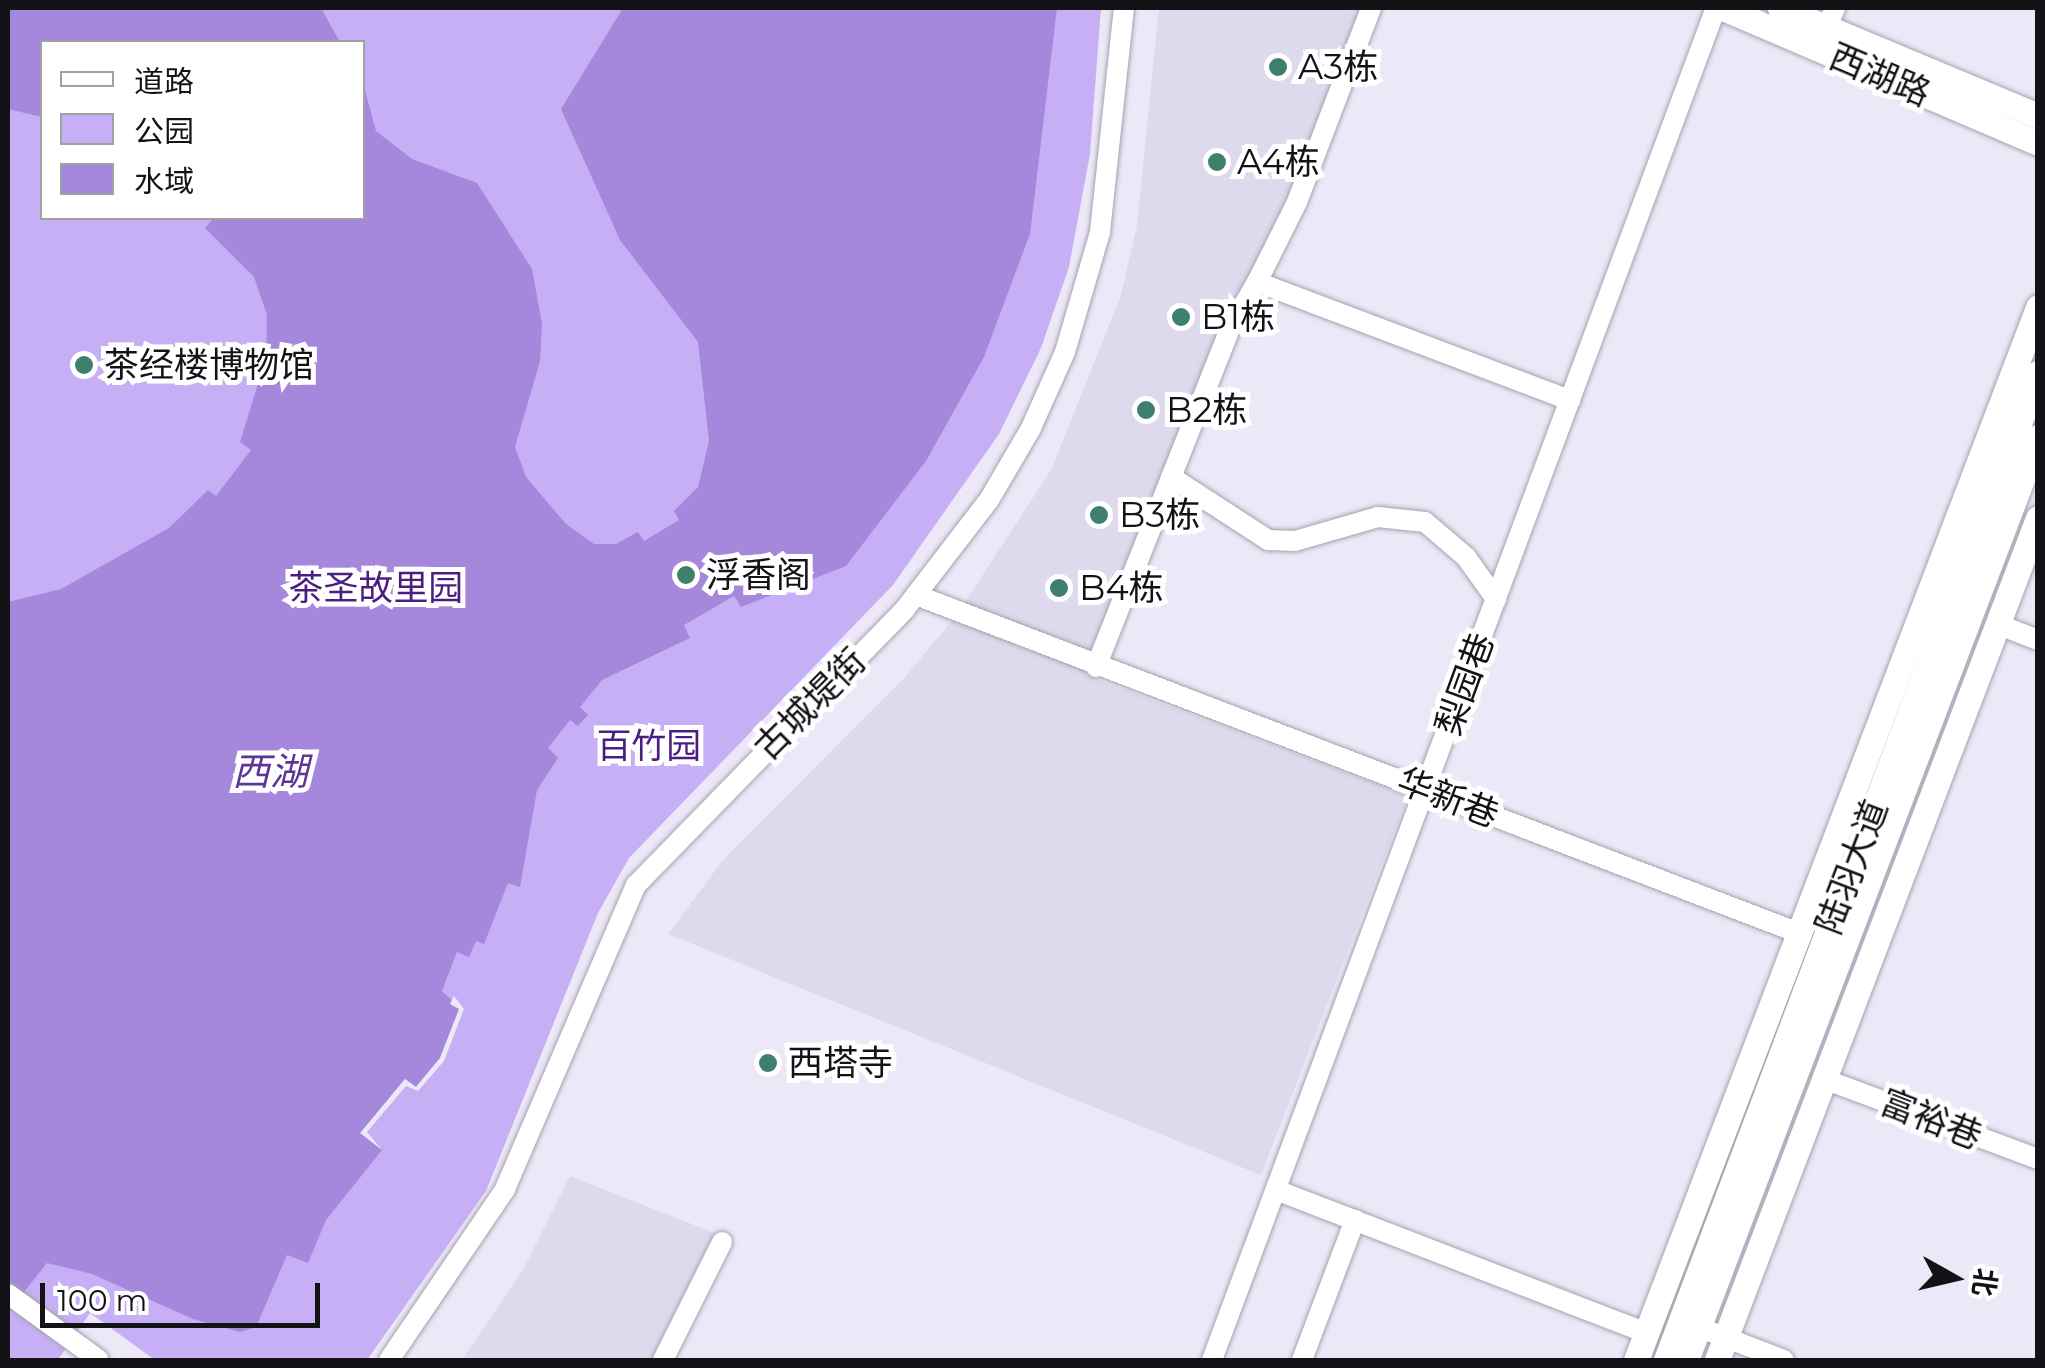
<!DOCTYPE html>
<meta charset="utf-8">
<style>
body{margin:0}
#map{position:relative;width:2045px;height:1368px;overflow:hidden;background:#ece8f7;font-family:Montserrat,"Noto Sans SC",sans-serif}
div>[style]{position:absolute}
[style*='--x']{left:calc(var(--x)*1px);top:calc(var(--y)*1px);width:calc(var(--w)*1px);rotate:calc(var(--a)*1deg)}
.built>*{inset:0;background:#dfd9ee}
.green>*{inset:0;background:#c7aff6}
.water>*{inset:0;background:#a587db}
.pier>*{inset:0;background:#ece8f7}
.roads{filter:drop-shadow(0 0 2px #a6a2b0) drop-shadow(0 0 2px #a6a2b0)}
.minor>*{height:20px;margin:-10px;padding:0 10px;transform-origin:10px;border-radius:10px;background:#fff}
.major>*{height:25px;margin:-12.5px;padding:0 12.5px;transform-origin:12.5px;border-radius:12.5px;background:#fff}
.dots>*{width:28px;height:28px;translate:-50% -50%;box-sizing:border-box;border:5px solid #fff;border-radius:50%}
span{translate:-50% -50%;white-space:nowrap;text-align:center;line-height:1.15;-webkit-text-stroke:10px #fff;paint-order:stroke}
.poi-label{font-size:35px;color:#131216}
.left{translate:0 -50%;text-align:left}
.street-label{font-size:35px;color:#131216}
.park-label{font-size:35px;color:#4b1d80}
.water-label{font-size:38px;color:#5e3496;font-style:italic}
.frame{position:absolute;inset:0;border:10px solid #131216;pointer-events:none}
.legend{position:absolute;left:40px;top:40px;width:325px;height:180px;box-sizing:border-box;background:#fff;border:2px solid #a1a0a2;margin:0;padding:12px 18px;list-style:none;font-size:30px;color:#131216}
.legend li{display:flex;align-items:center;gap:20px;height:50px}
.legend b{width:50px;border:2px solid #a1a0a2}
.north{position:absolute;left:1905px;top:1228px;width:100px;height:100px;-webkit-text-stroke:8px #fff;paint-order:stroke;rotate:98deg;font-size:28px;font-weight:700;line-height:40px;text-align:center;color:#131216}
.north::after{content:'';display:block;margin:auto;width:35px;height:45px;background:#131216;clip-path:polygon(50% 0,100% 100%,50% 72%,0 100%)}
.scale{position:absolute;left:40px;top:1283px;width:280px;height:45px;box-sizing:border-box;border:5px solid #131216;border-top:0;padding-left:12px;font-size:30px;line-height:35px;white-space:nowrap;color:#131216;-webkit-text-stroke:8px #fff;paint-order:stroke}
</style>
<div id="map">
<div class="built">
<div style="clip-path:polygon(1159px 8px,1362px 8px,1290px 198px,1214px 347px,1086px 675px,1408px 796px,1261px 1175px,668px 934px,723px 860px,905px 677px,956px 616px,1051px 470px,1121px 295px,1137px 225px)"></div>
<div style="clip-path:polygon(570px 1176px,717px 1234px,653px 1360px,462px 1360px,524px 1268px)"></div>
</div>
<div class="green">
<div style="clip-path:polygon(evenodd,8px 8px,1101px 8px,1090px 154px,1069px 267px,1041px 348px,999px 434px,893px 585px,629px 858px,598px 913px,486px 1191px,367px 1360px,155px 1360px,90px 1313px,58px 1360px,8px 1360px,8px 8px,42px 42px,362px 42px,362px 218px,42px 218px,42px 42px)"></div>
</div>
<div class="water">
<div style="clip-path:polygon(8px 8px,321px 8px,340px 42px,42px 42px,42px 117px,8px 109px)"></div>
<div style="clip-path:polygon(623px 8px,1057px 8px,1030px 234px,984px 357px,926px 461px,846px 566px,741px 607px,734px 596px,684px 625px,690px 638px,602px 680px,580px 707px,588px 715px,578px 726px,570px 720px,548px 748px,558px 758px,537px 790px,520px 887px,508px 883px,484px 944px,476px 941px,469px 957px,457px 952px,442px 991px,460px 1008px,440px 1058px,416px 1087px,405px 1079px,361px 1133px,382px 1150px,326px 1220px,308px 1263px,287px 1255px,256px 1327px,240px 1332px,193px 1319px,92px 1274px,47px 1263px,8px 1312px,8px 602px,61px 589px,169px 528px,208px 490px,216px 496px,251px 450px,240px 442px,266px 358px,267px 315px,254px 277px,205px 228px,214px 218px,362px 218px,363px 83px,376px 131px,412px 159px,477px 183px,532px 269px,542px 324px,540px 361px,515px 447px,526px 477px,566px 524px,594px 544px,616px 544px,638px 532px,644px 541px,679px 520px,674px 511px,698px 487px,709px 441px,698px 342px,620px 240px,561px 109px)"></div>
</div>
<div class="pier">
<div style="clip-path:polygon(454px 996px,464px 1009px,444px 1061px,418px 1091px,406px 1086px,367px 1132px,382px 1150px,360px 1133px,405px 1079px,416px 1087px,440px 1058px,459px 1009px,450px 1004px)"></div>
</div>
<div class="roads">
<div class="minor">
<div style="--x:1827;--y:27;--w:21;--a:-67"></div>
<div style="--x:1257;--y:282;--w:89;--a:-63.4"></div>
<div style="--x:1297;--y:202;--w:208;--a:-69.1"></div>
<div style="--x:1171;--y:477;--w:116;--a:33"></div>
<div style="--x:1268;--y:540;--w:27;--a:2"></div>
<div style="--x:1295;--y:541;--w:86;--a:-16.1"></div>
<div style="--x:1378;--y:517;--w:47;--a:6.1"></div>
<div style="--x:1425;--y:522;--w:54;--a:40.5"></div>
<div style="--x:1466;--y:557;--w:52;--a:54.5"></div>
<div style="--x:916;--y:595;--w:945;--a:20.95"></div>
<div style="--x:1997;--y:624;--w:44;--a:21.3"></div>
<div style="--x:1096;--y:667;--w:365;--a:-68.4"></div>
<div style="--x:1230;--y:328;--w:53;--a:-59.6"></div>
<div style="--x:1257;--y:282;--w:335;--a:20.7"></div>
<div style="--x:1824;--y:1079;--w:228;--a:20.5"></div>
<div style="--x:1276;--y:1190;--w:398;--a:21.1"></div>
<div style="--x:8;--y:1294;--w:112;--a:36"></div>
<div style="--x:1711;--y:1332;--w:78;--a:21"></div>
<div style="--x:389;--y:1360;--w:207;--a:-55.8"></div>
<div style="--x:505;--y:1189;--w:331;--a:-66.7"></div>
<div style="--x:636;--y:885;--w:385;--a:-45.7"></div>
<div style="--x:905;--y:609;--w:138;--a:-52.4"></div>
<div style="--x:989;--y:500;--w:83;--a:-59.7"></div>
<div style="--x:1031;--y:428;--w:83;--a:-65.9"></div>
<div style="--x:1065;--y:352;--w:125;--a:-73.7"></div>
<div style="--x:1100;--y:232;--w:225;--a:-83.9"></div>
<div style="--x:663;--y:1360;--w:132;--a:-63.4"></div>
<div style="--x:1212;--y:1360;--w:1443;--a:-69.56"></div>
<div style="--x:1302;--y:1360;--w:150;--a:-69.3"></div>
</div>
<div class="major">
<div style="--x:1723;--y:8;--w:343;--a:23.2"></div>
<div style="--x:1780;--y:8;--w:280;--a:22.7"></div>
<div style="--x:1636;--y:1360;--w:1127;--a:-69.1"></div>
<div style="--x:1666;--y:1360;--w:1055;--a:-69.35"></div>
<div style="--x:1686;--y:1360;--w:988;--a:-69.12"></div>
<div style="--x:1717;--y:1360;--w:901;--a:-69.13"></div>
</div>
</div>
<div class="dots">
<div style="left:1278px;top:67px;background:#3f7f6d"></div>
<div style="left:1217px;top:162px;background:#3f7f6d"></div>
<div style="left:1181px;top:317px;background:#3f7f6d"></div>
<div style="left:84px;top:365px;background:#3f7f6d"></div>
<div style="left:1146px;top:410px;background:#3f7f6d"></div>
<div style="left:1099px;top:515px;background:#3f7f6d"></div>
<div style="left:686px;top:575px;background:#3f7f6d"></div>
<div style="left:1059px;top:588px;background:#3f7f6d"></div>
<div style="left:768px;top:1063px;background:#3f7f6d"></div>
</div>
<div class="poi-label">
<span class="left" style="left:1298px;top:67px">A3栋</span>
<span class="left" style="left:1237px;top:162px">A4栋</span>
<span class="left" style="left:1201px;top:317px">B1栋</span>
<span class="left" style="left:104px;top:365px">茶经楼博物馆</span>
<span class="left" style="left:1166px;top:410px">B2栋</span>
<span class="left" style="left:1119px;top:515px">B3栋</span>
<span class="left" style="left:706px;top:575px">浮香阁</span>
<span class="left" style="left:1079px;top:588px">B4栋</span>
<span class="left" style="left:788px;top:1063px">西塔寺</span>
</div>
<div class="street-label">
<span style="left:1880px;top:75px;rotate:23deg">西湖路</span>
<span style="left:1465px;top:684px;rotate:-70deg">梨园巷</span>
<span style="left:810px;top:704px;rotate:-45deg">古城堤街</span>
<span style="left:1448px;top:798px;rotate:21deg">华新巷</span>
<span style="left:1852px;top:867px;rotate:-69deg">陆羽大道</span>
<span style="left:1931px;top:1119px;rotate:21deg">富裕巷</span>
</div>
<div class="park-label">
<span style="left:376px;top:588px">茶圣故里园</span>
<span style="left:649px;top:746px">百竹园</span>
</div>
<div class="water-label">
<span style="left:270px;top:772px">西湖</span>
</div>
<div class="frame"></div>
<ul class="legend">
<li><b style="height:12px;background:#fff"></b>道路</li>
<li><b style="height:28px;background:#c7aff6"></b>公园</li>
<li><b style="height:28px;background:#a587db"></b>水域</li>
</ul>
<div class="north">北</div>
<div class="scale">100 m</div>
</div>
